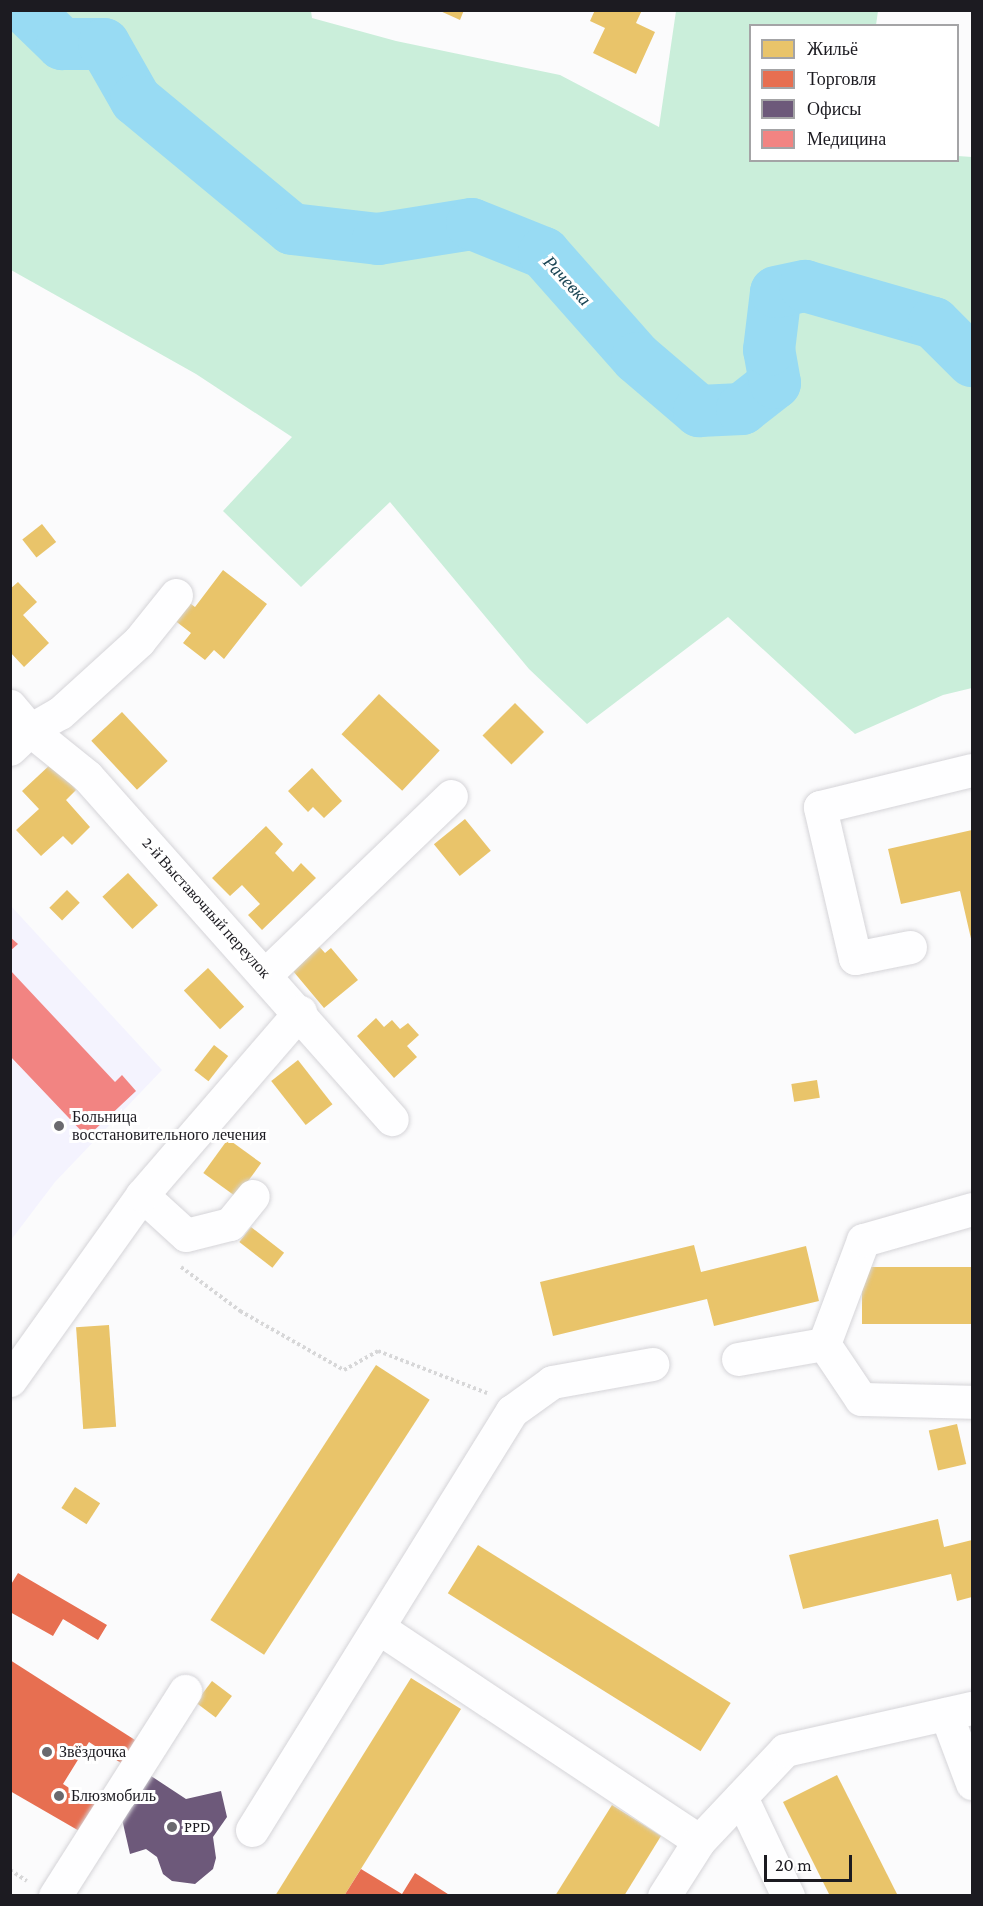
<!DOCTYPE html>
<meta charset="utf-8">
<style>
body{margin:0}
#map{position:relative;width:983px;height:1906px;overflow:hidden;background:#fbfbfc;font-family:"Crimson Pro",serif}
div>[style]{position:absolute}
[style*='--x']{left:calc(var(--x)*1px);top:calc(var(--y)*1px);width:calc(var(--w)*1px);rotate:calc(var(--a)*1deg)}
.built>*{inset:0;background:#f4f3fe}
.green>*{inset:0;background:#caeeda}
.homes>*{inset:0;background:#e9c46a;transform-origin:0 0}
.shops>*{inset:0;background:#e76f51}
.offices>*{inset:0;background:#6d597a}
.health>*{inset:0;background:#f28482}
.river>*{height:52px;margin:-26px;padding:0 26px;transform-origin:26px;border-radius:26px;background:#98dbf3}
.path>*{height:4px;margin-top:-2px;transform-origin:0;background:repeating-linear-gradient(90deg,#d7d7d8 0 3px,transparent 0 6px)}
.roads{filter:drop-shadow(0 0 2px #d5d4d8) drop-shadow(0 0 2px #d5d4d8)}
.minor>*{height:33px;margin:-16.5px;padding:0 16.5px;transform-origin:16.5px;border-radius:16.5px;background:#fefeff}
.dots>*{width:16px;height:16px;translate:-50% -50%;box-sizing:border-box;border:3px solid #fff;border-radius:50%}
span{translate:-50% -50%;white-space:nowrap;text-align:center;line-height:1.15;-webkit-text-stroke:6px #fff;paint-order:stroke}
.street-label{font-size:16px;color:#1c1b21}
.poi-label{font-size:16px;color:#1c1b21}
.left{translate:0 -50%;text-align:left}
.water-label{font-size:18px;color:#1b4554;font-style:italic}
.frame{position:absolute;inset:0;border:12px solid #1c1b21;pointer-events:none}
.legend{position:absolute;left:749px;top:24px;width:210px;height:138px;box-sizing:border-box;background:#fff;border:2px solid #a4a4a6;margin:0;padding:8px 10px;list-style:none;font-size:18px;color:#1c1b21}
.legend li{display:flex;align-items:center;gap:12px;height:30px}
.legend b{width:30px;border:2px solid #a4a4a6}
.scale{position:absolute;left:764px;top:1855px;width:88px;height:27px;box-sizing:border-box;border:3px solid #1c1b21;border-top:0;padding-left:8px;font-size:18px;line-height:21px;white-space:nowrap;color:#1c1b21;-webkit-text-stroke:4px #fff;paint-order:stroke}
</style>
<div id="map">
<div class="built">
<div style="clip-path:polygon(11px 906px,162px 1070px,55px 1182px,11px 1240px)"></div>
</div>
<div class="green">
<div style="clip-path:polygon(11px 10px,311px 11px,312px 18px,396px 41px,560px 75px,659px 127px,676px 11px,878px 11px,876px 25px,750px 26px,750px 160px,958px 160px,958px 156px,972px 157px,972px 688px,943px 695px,855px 734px,728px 617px,587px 724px,529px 669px,390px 502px,301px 587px,223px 511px,292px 437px,196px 374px,11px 270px)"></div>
</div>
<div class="homes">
<div style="clip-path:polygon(438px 10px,464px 10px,460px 20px)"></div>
<div style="clip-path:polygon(595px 10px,642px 10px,636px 23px,655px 32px,636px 74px,593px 53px,605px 28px,590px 21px)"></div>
<div style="left:42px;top:524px;width:23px;height:25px;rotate:52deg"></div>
<div style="clip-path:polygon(223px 570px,267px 604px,224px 659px,214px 650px,205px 660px,183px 643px,191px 633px,169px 616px,183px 598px,195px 607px)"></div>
<div style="clip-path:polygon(18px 582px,37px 602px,23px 615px,49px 643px,24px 667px,10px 652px,10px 589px)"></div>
<div style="left:379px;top:694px;width:83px;height:55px;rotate:43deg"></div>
<div style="left:515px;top:703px;width:41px;height:46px;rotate:45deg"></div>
<div style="left:122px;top:712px;width:67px;height:42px;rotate:47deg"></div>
<div style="clip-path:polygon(52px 763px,76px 790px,66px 800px,90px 827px,72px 845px,63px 836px,41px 856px,16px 830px,39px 809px,22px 791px)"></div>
<div style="clip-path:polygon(312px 768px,342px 801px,324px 818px,313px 807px,308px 812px,288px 791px)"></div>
<div style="left:465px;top:819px;width:41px;height:40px;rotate:51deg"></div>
<div style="clip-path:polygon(266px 826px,283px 844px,275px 853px,293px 872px,301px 863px,316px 878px,262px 930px,248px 915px,260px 904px,242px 885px,230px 896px,212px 878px)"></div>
<div style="clip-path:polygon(972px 830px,972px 943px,960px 891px,901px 904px,888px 849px)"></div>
<div style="left:128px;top:873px;width:44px;height:35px;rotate:47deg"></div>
<div style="left:67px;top:890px;width:18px;height:25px;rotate:45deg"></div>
<div style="clip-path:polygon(316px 943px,325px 953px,331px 948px,358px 980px,324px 1008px,288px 965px)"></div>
<div style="left:208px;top:968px;width:53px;height:33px;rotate:47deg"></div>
<div style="clip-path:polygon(376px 1018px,384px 1027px,392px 1020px,400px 1029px,408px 1023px,419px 1035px,407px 1046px,417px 1057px,394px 1078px,357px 1036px)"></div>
<div style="left:214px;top:1045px;width:18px;height:32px;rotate:38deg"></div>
<div style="left:298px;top:1060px;width:56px;height:34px;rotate:52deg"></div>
<div style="left:817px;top:1080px;width:18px;height:26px;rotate:81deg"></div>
<div style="left:228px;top:1139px;width:41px;height:42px;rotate:36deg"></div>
<div style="left:251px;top:1227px;width:42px;height:19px;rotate:38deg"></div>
<div style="clip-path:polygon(694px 1245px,701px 1272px,806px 1246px,819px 1301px,714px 1326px,707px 1299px,553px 1336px,540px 1282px)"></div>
<div style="left:972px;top:1267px;width:57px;height:110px;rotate:90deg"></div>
<div style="left:109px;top:1325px;width:102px;height:33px;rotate:86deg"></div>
<div style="left:376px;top:1365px;width:64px;height:304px;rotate:33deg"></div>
<div style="left:957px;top:1424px;width:41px;height:29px;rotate:77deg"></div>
<div style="left:75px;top:1487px;width:30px;height:25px;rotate:33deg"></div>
<div style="clip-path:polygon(938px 1519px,944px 1547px,972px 1540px,972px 1597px,957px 1601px,951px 1574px,803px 1609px,789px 1555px)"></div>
<div style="left:478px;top:1545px;width:298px;height:57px;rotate:32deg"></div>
<div style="clip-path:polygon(411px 1678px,461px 1709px,344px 1896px,275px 1896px)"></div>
<div style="left:212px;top:1681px;width:25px;height:27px;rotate:37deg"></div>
<div style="clip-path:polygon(837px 1775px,898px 1896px,830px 1896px,783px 1802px)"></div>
<div style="clip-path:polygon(612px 1805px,661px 1836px,624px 1896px,555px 1896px)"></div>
</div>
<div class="shops">
<div style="clip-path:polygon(18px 1573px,107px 1625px,98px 1640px,63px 1619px,53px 1636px,10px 1612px,10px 1586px)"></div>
<div style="clip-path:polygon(10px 1660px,135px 1740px,121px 1763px,89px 1742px,63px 1784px,97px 1806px,81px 1832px,10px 1791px)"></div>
<div style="clip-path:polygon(361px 1869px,402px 1894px,415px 1873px,451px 1896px,344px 1896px)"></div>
</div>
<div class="offices">
<div style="clip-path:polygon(148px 1774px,186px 1799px,221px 1791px,227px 1817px,213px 1837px,216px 1858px,213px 1869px,195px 1884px,172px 1881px,163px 1874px,157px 1857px,146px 1849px,130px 1854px,119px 1806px)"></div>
</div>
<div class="health">
<div style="clip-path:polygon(10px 937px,18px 944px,10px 951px)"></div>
<div style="clip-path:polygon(10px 970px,115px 1082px,122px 1075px,136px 1091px,87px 1137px,10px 1056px)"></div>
</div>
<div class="river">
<div style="--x:27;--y:10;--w:49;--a:44.2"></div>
<div style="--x:62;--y:44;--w:42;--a:0"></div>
<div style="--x:104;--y:44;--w:64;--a:60.3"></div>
<div style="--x:136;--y:100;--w:202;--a:39.6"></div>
<div style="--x:292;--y:229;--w:87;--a:6.6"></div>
<div style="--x:378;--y:239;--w:95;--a:-9.1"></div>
<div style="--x:472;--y:224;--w:78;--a:21.9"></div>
<div style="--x:544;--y:253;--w:140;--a:48.5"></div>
<div style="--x:637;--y:358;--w:82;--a:40.5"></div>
<div style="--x:699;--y:411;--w:43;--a:-2.7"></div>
<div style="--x:742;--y:409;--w:42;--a:-38.2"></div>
<div style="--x:775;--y:383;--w:34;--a:-100"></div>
<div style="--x:769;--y:350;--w:58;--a:-83.1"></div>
<div style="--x:776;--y:292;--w:30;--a:-12"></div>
<div style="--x:805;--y:286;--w:134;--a:16"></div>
<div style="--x:934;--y:323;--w:54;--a:45"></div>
</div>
<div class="path">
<div style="--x:181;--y:1267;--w:74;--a:36.7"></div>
<div style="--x:240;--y:1311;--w:120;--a:29.6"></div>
<div style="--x:344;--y:1370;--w:39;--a:-29"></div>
<div style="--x:378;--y:1351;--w:117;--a:21.1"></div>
<div style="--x:10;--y:1870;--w:20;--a:33"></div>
</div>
<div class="roads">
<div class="minor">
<div style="--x:10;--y:706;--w:31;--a:50"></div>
<div style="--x:30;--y:730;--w:73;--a:38.9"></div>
<div style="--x:87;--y:776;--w:459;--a:48.4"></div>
<div style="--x:10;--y:749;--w:28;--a:-44"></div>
<div style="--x:30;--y:730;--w:34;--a:-30"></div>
<div style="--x:60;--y:713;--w:107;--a:-42.3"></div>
<div style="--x:139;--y:641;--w:59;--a:-51.2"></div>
<div style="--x:910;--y:947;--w:56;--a:168.7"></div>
<div style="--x:855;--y:958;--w:155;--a:-103.1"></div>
<div style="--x:820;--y:807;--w:156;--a:-13.7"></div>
<div style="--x:265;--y:975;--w:258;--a:-43.9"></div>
<div style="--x:142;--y:1195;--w:59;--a:42.3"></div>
<div style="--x:186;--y:1235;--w:45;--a:-14"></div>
<div style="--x:230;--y:1224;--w:36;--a:-51"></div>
<div style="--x:824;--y:1344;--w:111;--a:-69.4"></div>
<div style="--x:863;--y:1240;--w:113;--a:-15.9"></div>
<div style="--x:738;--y:1359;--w:87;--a:-9.9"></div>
<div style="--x:824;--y:1344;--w:66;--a:56.1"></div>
<div style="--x:861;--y:1399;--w:111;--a:1.5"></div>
<div style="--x:10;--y:1380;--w:227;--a:-54.5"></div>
<div style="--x:142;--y:1195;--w:242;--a:-49.2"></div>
<div style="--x:379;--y:1628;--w:384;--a:33.6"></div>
<div style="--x:946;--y:1714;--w:74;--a:69.4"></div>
<div style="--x:741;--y:1797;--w:110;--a:64.6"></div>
<div style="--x:252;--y:1830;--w:493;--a:-58.2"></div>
<div style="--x:512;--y:1411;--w:49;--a:-35.9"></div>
<div style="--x:552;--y:1382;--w:102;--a:-10.2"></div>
<div style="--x:55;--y:1896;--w:243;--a:-57.6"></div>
<div style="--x:664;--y:1896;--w:65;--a:-57.5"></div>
<div style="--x:699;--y:1841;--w:125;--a:-46.6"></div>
<div style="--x:785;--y:1750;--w:192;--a:-12.7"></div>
</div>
</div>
<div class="dots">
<div style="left:59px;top:1126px;background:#6a696e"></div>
<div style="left:47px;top:1752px;background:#6a696e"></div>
<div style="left:59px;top:1796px;background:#6a696e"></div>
<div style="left:172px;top:1827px;background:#6a696e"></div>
</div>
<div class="street-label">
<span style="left:206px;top:908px;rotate:48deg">2-й Выставочный переулок</span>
</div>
<div class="poi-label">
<span class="left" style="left:72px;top:1126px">Больница<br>восстановительного лечения</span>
<span class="left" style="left:59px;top:1752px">Звёздочка</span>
<span class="left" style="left:71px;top:1796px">Блюзмобиль</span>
<span class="left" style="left:184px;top:1827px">PPD</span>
</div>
<div class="water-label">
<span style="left:567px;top:281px;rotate:47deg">Рачевка</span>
</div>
<div class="frame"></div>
<ul class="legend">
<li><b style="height:16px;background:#e9c46a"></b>Жильё</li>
<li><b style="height:16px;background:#e76f51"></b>Торговля</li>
<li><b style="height:16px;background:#6d597a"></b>Офисы</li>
<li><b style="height:16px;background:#f28482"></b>Медицина</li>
</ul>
<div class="scale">20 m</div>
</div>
